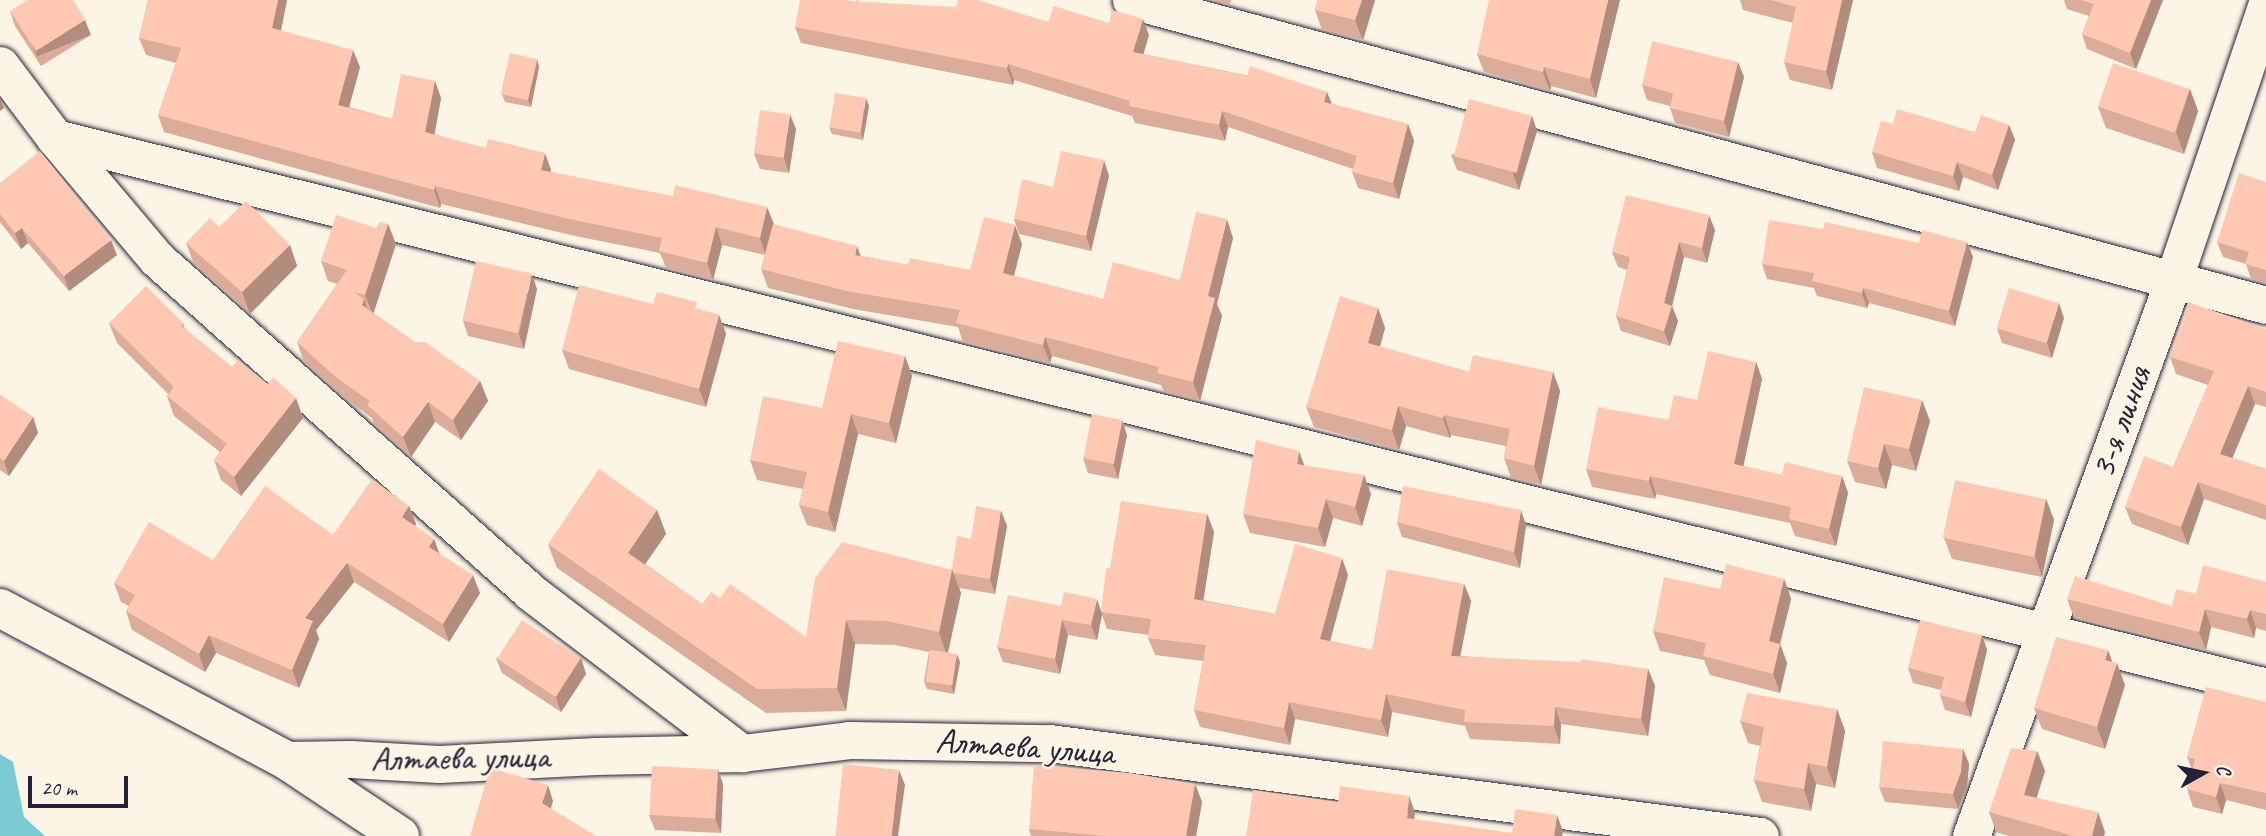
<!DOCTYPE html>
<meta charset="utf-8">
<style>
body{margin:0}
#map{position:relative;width:2266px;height:836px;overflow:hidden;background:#fcf5e5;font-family:Caveat,sans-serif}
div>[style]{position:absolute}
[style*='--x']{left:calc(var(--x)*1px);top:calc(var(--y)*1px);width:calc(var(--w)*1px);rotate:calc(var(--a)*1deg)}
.water>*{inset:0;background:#79cad2}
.roads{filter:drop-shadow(0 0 2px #22223b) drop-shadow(0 0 2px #22223b)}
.street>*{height:37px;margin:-18.5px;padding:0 18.5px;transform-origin:18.5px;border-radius:18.5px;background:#fcf5e5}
.secondary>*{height:38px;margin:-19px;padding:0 19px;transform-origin:19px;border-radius:19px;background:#fcf5e5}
.wall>*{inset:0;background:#dbac99}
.shaded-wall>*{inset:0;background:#b28c7d;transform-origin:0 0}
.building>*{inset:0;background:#ffc8b2;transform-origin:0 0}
span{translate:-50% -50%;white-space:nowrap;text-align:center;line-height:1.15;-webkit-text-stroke:5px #fcf5e5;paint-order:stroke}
.street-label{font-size:35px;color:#22223b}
.north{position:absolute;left:2168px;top:738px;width:70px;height:70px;-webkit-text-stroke:5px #fcf5e5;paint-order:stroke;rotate:81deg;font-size:19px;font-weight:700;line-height:28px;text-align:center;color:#22223b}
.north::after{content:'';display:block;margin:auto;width:24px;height:32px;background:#22223b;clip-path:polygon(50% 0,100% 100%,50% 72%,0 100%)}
.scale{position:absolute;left:28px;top:776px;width:100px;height:32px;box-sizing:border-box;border:4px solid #22223b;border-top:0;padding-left:9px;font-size:21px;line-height:24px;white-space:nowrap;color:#22223b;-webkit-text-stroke:5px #fcf5e5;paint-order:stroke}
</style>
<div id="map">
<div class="water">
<div style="clip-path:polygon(0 754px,13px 762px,24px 817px,45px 836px,0 836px)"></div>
</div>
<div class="roads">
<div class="street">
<div style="--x:1131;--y:0;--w:1175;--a:15.04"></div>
<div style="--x:0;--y:65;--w:91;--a:53"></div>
<div style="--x:55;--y:138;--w:158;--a:49.9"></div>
<div style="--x:157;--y:259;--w:499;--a:41.7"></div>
<div style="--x:529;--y:591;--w:268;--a:37.3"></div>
<div style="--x:55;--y:138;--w:2278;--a:13.94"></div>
<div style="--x:286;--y:760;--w:64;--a:-0.9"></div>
<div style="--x:350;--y:759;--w:89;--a:3.2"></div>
<div style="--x:439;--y:764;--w:157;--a:-2.9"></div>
<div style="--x:596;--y:756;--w:146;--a:-1.2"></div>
<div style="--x:742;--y:753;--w:108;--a:-6.9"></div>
<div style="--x:849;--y:740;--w:200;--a:0.9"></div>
<div style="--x:1049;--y:743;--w:717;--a:7.45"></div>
<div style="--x:1971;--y:836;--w:591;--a:-70"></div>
<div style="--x:2173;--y:281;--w:290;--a:-71.3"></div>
</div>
<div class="secondary">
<div style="--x:0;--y:608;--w:324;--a:28"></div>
<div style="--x:286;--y:760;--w:137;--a:33.7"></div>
</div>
</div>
<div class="wall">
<div style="clip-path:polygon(148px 0,287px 0,281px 30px,360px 67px,349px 107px,392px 119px,435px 81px,441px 98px,434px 134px,551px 170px,551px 172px,774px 224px,861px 256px,908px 265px,970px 270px,1022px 244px,1014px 276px,1103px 299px,1180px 280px,1233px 238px,1217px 304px,1222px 316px,1200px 401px,1164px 392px,1161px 385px,1052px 356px,1050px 363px,963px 342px,958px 327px,853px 309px,768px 288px,761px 269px,765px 255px,722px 245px,713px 280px,666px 268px,660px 253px,575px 236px,441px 204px,440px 208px,164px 132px,158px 115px,176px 63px,146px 55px,139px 38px)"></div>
<div style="clip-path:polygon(859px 0,858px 2px,1048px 22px,1149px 35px,1143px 54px,1327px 92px,1332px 104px,1408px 124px,1414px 141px,1399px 199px,1358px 188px,1352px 172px,1353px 169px,1228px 127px,1225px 141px,1135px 123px,1132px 116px,1014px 80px,1013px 85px,801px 43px,795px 27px)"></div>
<div style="clip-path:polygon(1212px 0,1231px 0,1230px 5px)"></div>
<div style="clip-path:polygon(1318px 0,1375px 0,1363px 40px,1322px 30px,1315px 10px)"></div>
<div style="clip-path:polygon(1620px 0,1596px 98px,1551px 86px,1550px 91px,1484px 72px,1477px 54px)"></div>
<div style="clip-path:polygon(1740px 0,1853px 0,1832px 90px,1790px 80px,1784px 62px,1793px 23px,1743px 10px)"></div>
<div style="clip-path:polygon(2064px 0,2163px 0,2136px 69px,2087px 49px,2082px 34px,2089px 16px,2067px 9px)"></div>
<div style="clip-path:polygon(10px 11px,91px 35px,41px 66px,15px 26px)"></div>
<div style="clip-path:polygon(537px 59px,539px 67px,531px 107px,505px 102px,502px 94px)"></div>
<div style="clip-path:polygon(1738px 62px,1744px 77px,1729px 137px,1675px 123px,1670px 108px,1670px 106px,1647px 100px,1642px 85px)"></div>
<div style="clip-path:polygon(2190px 89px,2198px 111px,2184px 154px,2106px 128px,2098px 107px)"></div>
<div style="clip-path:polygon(869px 106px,863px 140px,832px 134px,829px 127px)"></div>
<div style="clip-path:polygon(1532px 116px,1537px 131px,1519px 190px,1457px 170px,1451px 155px)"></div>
<div style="clip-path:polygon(1893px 124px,1975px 132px,2009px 125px,2015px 140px,1998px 190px,1963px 177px,1959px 191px,1877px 168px,1872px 152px)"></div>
<div style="clip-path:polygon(796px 129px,789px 173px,760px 169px,754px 154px)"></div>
<div style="clip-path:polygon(1109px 176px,1091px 251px,1019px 234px,1014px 219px,1053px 187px)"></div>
<div style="clip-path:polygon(2266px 182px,2266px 283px,2251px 279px,2246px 264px,2223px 257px,2217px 242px)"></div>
<div style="clip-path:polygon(0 183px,117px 255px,69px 291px,28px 243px,21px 249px,0 222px)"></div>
<div style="clip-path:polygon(388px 224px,396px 244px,373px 313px,415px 342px,480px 381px,488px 401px,461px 440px,435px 422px,411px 457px,375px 425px,372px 418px,346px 399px,304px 362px,297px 342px,337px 284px,328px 281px,321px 261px,376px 228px)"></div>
<div style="clip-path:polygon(219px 227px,290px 245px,297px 266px,250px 314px,194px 264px,186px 243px)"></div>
<div style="clip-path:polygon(1715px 230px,1707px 263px,1684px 257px,1672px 306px,1678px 321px,1670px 346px,1621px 331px,1616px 316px,1627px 270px,1618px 267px,1612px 252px)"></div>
<div style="clip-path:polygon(1973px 257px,1955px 326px,1869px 303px,1867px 308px,1817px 296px,1814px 288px,1767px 279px,1762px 264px)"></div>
<div style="clip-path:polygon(537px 289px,524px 349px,468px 336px,463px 321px)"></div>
<div style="clip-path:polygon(653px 304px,700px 310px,719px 315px,726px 334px,706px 407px,569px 369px,562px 350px)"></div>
<div style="clip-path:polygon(1378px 308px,1385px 328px,1380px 347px,1469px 372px,1553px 372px,1560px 391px,1541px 485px,1511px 478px,1504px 458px,1506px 446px,1451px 435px,1450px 438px,1406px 426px,1399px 450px,1314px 427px,1306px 407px)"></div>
<div style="clip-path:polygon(2064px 318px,2052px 358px,2002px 343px,1997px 328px)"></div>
<div style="clip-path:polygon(109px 323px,183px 323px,185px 329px,232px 367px,296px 398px,303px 418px,241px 496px,221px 480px,214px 460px,220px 452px,174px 416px,167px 396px,168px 394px,117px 343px)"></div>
<div style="clip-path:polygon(2266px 329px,2266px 407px,2255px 404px,2232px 458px,2266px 469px,2266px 520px,2204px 499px,2188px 545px,2132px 524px,2125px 507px,2173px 467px,2208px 385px,2176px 374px,2170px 357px)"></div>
<div style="clip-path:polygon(905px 356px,912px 376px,896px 443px,858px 434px,835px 532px,807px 525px,799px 505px,803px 489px,757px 480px,750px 460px,822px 408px)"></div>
<div style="clip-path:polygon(1756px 362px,1762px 379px,1743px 466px,1782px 475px,1842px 476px,1848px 493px,1836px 546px,1795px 536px,1790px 523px,1656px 494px,1655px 499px,1592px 487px,1586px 469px,1668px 420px)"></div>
<div style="clip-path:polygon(0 395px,33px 417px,38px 433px,9px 476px,0 470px)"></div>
<div style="clip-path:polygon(1122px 420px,1127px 435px,1118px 479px,1088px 473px,1083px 458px)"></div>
<div style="clip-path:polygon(1930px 421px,1916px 471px,1892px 465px,1886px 489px,1855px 482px,1847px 461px)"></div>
<div style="clip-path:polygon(1364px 475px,1371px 494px,1362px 526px,1333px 518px,1325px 547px,1250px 533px,1243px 514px)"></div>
<div style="clip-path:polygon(2046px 499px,2054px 520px,2042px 577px,1952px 559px,1944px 538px)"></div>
<div style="clip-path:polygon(409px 506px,416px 524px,415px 526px,434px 539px,439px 553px,480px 593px,449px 642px,354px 582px,316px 630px,319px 639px,299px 688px,216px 653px,205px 672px,132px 630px,126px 611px,129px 606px,121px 602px,114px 583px,213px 560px,333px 535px)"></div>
<div style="clip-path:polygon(657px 510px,666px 534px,645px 564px,702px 604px,720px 598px,806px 637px,952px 569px,971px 539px,1001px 511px,1007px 526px,995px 594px,959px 588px,961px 593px,948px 653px,960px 662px,954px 694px,927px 689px,924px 681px,929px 652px,895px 645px,855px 644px,846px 711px,766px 713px,557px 568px,548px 544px)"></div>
<div style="clip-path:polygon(1207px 514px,1214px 532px,1203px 600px,1275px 614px,1348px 575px,1330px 641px,1372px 650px,1464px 584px,1471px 601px,1460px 656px,1648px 669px,1655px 686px,1648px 736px,1561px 724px,1560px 744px,1470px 739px,1465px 726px,1392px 712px,1388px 737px,1295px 719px,1290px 745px,1200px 727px,1194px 710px,1203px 661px,1155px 655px,1148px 638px,1149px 635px,1107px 629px,1102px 615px,1097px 640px,1068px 635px,1060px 674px,1003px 662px,997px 647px,1061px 606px,1101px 612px,1110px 568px)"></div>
<div style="clip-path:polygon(1397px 522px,1526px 525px,1520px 568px,1402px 537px)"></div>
<div style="clip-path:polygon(1784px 579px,1791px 599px,1780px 643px,1787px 663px,1780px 693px,1710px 675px,1704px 660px,1660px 651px,1653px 631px,1720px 589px)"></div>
<div style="clip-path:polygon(2266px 582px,2266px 631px,2256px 628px,2254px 638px,2211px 627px,2206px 650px,2074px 618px,2067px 599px,2172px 606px,2196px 594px)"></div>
<div style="clip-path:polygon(1982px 635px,1987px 650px,1971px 717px,1945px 710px,1940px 695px,1941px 690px,1913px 683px,1908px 668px)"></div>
<div style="clip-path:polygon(496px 658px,581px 658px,586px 674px,561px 712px,502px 673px)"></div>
<div style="clip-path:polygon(2112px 662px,2125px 685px,2105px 749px,2042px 729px,2034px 708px)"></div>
<div style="clip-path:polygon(2266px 702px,2266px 810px,2226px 800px,2222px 814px,2193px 807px,2187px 789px,2192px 770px,2187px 757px)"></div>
<div style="clip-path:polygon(1837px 709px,1845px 731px,1835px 788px,1816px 784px,1811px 811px,1762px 802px,1754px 780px,1760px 746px,1748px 743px,1740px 721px)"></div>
<div style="clip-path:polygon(1963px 749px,1969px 764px,1967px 787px,1958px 809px,1885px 802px,1879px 787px)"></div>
<div style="clip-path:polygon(2037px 751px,2045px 771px,2036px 798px,2105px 832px,2104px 836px,2009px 836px,1996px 832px,1989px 812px)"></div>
<div style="clip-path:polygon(723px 784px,721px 833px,655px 830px,649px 815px)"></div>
<div style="clip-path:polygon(1195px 784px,1202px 802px,1196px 836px,1031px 836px,1029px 829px)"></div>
</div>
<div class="shaded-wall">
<div style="clip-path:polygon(278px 0,287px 0,278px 45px,272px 28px)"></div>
<div style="clip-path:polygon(1362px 0,1375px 0,1363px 40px,1355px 20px)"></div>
<div style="clip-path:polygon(1608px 0,1620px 0,1596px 98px,1590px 79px)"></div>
<div style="clip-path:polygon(1842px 0,1853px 0,1832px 90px,1826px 71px)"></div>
<div style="clip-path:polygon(2151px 0,2163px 0,2136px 69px,2130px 53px)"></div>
<div style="clip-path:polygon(1143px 19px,1149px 35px,1139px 69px,1133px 52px)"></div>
<div style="left:85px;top:20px;width:16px;height:58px;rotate:68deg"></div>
<div style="clip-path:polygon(353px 50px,360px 67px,345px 122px,338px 105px)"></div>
<div style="clip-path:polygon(537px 59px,539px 67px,531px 107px,528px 100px)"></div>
<div style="clip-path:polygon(1738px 62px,1744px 77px,1729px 137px,1724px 121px)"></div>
<div style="clip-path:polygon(1008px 64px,1014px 80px,1013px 85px,1007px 68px)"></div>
<div style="clip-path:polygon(1544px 67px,1551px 86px,1550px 91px,1543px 72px)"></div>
<div style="clip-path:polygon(435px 81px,441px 98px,432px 149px,425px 132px)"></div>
<div style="clip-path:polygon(2190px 89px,2198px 111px,2184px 154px,2176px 132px)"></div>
<div style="clip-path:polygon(1327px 92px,1333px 108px,1324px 102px)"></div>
<div style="clip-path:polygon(0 98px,4px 108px,0 111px)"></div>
<div style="clip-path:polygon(866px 98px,869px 106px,863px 140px,861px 132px)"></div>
<div style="clip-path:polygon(1222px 111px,1228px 127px,1225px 141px,1219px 125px)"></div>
<div style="clip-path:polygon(790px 114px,796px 129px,789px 173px,784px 158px)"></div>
<div style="clip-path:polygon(1532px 116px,1537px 131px,1519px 190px,1513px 174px)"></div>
<div style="clip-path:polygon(1408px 124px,1414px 141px,1399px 199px,1393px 183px)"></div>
<div style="clip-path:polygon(2009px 125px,2015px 140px,1998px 190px,1992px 175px)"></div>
<div style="clip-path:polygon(545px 153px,551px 170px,547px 187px,541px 170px)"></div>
<div style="clip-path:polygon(1104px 160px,1109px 176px,1091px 251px,1086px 236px)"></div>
<div style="clip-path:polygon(1957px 162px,1963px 177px,1959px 191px,1953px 176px)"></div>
<div style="clip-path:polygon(435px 186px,441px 204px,440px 208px,434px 190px)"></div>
<div style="clip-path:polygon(767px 207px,774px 224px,766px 256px,760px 238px)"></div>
<div style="clip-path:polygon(1709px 215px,1715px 230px,1707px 263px,1702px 248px)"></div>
<div style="clip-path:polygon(1227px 219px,1233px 238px,1217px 304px,1222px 316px,1200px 401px,1193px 382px,1208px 296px)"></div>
<div style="clip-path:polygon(388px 224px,396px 244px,373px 315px,365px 295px)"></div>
<div style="clip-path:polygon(1015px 225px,1022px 244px,1010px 291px,1003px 273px)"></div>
<div style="clip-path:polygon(716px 227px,722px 245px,713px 280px,707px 263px)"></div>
<div style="clip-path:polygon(22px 228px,28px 243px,21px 249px,15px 233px)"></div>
<div style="clip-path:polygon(111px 240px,117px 255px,69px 291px,64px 276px)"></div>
<div style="clip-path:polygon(1679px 242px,1684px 257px,1672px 306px,1678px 321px,1670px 346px,1664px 331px,1664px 303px)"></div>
<div style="clip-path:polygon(1967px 242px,1973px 257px,1955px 326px,1949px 311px)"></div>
<div style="clip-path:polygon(290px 245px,297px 266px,250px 314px,242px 292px)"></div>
<div style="clip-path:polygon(857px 246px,864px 265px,855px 255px)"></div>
<div style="clip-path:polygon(532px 274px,537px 289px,524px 349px,519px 334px)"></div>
<div style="clip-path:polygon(1863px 288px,1869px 303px,1867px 308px,1862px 293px)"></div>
<div style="clip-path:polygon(364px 299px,371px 320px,362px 305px)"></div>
<div style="clip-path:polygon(2059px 303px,2064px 318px,2052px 358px,2047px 343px)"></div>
<div style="clip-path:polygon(1378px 308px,1385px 328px,1375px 363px,1368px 343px)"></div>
<div style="clip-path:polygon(719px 315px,726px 334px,706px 407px,699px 389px)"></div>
<div style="clip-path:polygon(1045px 337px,1052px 356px,1050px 363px,1043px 345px)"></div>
<div style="clip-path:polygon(905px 356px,912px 376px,896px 443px,889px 423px)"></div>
<div style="clip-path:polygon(1756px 362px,1762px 379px,1740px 482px,1734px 464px)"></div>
<div style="clip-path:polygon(1553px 372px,1560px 391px,1541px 485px,1534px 466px)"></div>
<div style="clip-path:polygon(480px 381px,488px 401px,461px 440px,453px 420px)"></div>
<div style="clip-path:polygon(2248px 386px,2255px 404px,2227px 471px,2220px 454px)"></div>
<div style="clip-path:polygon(296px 398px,303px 418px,241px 496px,234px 477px)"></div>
<div style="clip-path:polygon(1922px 400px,1930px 421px,1916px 471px,1909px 449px)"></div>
<div style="clip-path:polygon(428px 402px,435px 422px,411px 457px,403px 437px)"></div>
<div style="clip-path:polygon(1398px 406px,1406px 426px,1399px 450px,1392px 430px)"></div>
<div style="clip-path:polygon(851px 414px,858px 434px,835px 532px,828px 512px)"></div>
<div style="clip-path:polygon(1444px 415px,1451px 435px,1450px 438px,1443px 418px)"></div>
<div style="clip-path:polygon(33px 417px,38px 433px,9px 476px,4px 461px)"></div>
<div style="clip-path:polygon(1122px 420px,1127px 435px,1118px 479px,1113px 463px)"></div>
<div style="clip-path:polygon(1884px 444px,1892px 465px,1886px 489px,1878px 468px)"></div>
<div style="clip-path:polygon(1299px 451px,1306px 470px,1297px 464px)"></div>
<div style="clip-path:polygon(1364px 475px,1371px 494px,1362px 526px,1355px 507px)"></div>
<div style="clip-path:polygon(1650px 476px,1656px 494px,1655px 499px,1649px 481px)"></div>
<div style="clip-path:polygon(1842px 476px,1848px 493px,1836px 546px,1829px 529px)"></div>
<div style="clip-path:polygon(2198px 482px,2204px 499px,2188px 545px,2181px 527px)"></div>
<div style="clip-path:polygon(1326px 499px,1333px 518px,1325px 547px,1318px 528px)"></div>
<div style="clip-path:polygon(2046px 499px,2054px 520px,2042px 577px,2035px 556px)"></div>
<div style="clip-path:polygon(409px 506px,416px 524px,408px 535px,402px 517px)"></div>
<div style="clip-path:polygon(657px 510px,666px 534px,637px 576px,628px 553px)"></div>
<div style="clip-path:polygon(1521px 510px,1526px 525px,1520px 568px,1514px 552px)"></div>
<div style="clip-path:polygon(1001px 511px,1007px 526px,995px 594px,990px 579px)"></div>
<div style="clip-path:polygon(1207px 514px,1214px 532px,1201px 616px,1194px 599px)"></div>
<div style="clip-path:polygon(434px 539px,441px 558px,429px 547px)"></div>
<div style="clip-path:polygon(1342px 558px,1348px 575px,1326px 656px,1320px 639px)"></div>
<div style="clip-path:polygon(347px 563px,354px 582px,316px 630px,319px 639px,299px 688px,292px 670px,305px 618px)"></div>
<div style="clip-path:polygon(952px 570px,961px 593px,947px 656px,939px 632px)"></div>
<div style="clip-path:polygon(473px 575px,480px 593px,449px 642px,443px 624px)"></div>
<div style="clip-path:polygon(1784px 579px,1791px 599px,1776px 660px,1769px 641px)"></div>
<div style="clip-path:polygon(1464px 584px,1471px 601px,1457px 673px,1451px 656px)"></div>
<div style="clip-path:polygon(1097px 599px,1102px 614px,1097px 640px,1091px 625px)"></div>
<div style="clip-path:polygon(2205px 609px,2211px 627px,2206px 650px,2199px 632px)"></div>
<div style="clip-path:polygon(2250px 610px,2256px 628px,2254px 638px,2247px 619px)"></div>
<div style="clip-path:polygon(846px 620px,855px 644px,846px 711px,837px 688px)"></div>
<div style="clip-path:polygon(1062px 620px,1068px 635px,1060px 674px,1055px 659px)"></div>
<div style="clip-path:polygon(209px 635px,216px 653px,205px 672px,199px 654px)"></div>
<div style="clip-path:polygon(1982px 635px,1987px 650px,1971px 717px,1965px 702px)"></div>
<div style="clip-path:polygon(1780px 644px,1787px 663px,1780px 693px,1773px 674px)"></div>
<div style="clip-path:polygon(2108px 650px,2115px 669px,2117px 663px,2125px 685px,2105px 749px,2097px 727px,2105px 660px)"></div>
<div style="clip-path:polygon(957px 654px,960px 662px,954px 694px,951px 686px)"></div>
<div style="clip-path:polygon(581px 658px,586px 674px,561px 712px,556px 697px)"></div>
<div style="clip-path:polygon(1648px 669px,1655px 686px,1648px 736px,1641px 719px)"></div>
<div style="clip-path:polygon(1386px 694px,1392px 712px,1388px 737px,1381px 720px)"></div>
<div style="clip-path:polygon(1289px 702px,1295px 719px,1290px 745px,1284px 728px)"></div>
<div style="clip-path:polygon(1555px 707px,1561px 724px,1560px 744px,1554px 726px)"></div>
<div style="clip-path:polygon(1837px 709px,1845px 731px,1835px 788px,1827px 767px)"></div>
<div style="clip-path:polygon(1963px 749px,1969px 764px,1967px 787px,1958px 809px,1953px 794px)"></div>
<div style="clip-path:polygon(2037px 751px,2045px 771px,2031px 816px,2024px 795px)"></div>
<div style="clip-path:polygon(1808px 763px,1816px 784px,1811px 811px,1804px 789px)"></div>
<div style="clip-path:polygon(718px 769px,723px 784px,721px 833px,715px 818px)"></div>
<div style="clip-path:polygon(899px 770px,905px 785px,898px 836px,891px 836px)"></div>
<div style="clip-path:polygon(2220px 783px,2226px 800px,2222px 814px,2216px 797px)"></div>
<div style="clip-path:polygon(1195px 784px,1202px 802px,1196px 836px,1186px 836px)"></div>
<div style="clip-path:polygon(548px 785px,553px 801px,548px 818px,542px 803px)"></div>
<div style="clip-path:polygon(1409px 796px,1415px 812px,1413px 835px,1407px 818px)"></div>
<div style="clip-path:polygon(2098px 812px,2105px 832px,2104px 836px,2092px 836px)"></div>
<div style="clip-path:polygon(1557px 815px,1563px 831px,1562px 836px,1554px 836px)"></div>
</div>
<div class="building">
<div style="clip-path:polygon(27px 0,73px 0,85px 20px,36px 51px,10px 11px)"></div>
<div style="clip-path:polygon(148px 0,278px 0,272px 28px,353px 50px,338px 105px,392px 119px,401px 74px,435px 81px,425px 132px,486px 148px,488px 139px,545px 153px,541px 170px,673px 196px,675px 185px,767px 207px,760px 238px,716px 227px,707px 263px,659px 251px,662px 238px,569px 219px,435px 186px,434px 190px,158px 115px,181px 48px,139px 38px)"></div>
<div style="clip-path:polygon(800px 0,849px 0,849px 1px,956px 7px,958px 0,978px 0,1048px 22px,1054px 6px,1109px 23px,1112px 10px,1143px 19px,1133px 52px,1247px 76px,1250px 66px,1327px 92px,1324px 102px,1408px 124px,1393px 183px,1352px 172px,1357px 156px,1222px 111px,1219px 125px,1129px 106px,1130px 101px,1008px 64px,1007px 68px,795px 27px)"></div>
<div style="clip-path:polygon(1318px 0,1362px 0,1355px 20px,1315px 10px)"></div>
<div style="clip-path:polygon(1489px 0,1608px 0,1590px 79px,1544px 67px,1543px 72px,1477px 54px)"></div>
<div style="clip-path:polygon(1771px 0,1842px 0,1826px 71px,1784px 62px,1796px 7px)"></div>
<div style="clip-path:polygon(2081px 0,2151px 0,2130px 53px,2082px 34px,2094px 4px)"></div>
<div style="clip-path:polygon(1652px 41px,1738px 62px,1724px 121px,1670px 108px,1673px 93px,1642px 85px)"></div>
<div style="left:510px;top:53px;width:28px;height:42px;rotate:13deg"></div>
<div style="left:2113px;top:63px;width:81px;height:46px;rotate:19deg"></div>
<div style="left:835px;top:93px;width:31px;height:35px;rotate:9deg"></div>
<div style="left:1469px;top:99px;width:65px;height:59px;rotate:15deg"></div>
<div style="clip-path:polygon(1897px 109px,1975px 132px,1981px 115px,2009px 125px,1992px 175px,1957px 162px,1953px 176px,1872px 152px,1881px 121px,1893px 124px)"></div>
<div style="left:760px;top:110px;width:30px;height:44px;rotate:8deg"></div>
<div style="clip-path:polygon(40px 151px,111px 240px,64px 276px,22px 228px,15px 233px,0 214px,0 183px)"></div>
<div style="clip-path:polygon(1061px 151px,1104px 160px,1086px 236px,1014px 219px,1022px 179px,1053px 187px)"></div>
<div style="clip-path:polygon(2239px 173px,2266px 182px,2266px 270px,2245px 264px,2249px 252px,2217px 242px)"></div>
<div style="clip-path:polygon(1626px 195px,1709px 215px,1702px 248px,1679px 242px,1664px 303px,1672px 306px,1664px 331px,1616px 316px,1630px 257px,1612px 252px)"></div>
<div style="clip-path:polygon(246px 201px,290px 245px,242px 292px,186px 243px,210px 218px,219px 227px)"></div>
<div style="clip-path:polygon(1196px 212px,1227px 219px,1208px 296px,1215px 298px,1193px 382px,1157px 373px,1159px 367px,1045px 337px,1043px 345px,956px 323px,960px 310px,846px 291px,761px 269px,773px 224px,857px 246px,855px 255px,908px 265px,910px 258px,970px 270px,984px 217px,1015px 225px,1003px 273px,1103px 299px,1113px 262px,1180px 280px)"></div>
<div style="clip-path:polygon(336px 215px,376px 228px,380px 222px,388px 224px,365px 295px,354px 292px,364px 299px,362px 305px,415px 342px,425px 342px,480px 381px,453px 420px,428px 402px,403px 437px,367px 405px,370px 401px,338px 379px,297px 342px,347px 270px,321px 261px)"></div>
<div style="clip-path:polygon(1769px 220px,1823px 229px,1825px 222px,1919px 243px,1922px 230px,1967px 242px,1949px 311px,1863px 288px,1862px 293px,1812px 281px,1814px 273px,1762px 264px)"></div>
<div style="left:476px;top:261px;width:57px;height:61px;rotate:13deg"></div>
<div style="clip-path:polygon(579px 285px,653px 304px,657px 292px,697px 302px,695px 308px,719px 315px,699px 389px,562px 350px)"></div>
<div style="clip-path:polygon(146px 286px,183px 323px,181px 326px,232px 367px,238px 360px,268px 384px,273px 377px,296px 398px,234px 477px,214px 460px,227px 444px,167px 396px,174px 387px,109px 323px)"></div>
<div style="left:2009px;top:288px;width:52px;height:42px;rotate:17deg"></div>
<div style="clip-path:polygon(1340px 296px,1378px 308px,1368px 343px,1469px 372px,1473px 355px,1553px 372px,1534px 466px,1504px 458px,1510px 429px,1444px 415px,1443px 418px,1398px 406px,1392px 430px,1306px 407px)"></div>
<div style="clip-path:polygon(2188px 302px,2266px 329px,2266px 392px,2248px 386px,2220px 454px,2266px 469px,2266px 505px,2198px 482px,2181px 527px,2125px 507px,2144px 456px,2173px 467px,2214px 371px,2170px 357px)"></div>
<div style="clip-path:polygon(838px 341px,905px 356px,889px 423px,851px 414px,828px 512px,799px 505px,807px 472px,750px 460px,763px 396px,822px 408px)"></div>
<div style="clip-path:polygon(1708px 351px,1756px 362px,1734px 464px,1782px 475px,1785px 462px,1842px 476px,1829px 529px,1789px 519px,1791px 507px,1650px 476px,1649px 481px,1586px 469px,1598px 407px,1668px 420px,1674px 395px,1697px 400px)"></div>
<div style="clip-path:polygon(1864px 387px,1922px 400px,1909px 449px,1884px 444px,1878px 468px,1847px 461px)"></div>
<div style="clip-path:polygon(0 395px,33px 417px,4px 461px,0 458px)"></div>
<div style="left:1092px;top:414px;width:31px;height:45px;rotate:11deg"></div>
<div style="clip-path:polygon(1256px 440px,1299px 451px,1297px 464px,1364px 475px,1355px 507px,1326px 499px,1318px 528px,1243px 514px)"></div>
<div style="clip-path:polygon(599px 469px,657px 510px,628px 553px,702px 604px,711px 592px,720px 598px,730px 584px,806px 637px,815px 578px,842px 542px,952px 570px,939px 632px,886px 621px,846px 620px,837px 688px,757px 689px,548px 544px)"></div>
<div style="clip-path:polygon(372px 479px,409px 506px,402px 517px,434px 539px,429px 547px,473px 575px,443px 624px,347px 563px,305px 618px,313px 621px,292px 670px,209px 635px,199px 654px,126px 611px,135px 595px,114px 583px,149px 522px,213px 560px,265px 486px,333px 535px)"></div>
<div style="left:1955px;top:480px;width:93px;height:59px;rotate:12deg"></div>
<div style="clip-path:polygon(1403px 486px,1521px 510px,1514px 552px,1397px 522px)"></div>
<div style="clip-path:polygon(1121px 501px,1207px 514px,1194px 599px,1275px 614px,1295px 544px,1342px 558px,1320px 639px,1372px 650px,1387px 569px,1464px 584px,1451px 656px,1581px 662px,1581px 659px,1648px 669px,1641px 719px,1555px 707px,1554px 726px,1464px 722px,1465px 710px,1386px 694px,1381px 720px,1289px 702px,1284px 728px,1194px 710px,1206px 645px,1148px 638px,1151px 619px,1101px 612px,1106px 568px,1110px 568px)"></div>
<div style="clip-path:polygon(976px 506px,1001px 511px,990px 579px,954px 573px,952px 569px,957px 536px,971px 539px)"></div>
<div style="clip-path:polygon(1726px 564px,1784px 579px,1769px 641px,1780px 644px,1773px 674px,1703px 656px,1706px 643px,1653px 631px,1664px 577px,1720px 589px)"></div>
<div style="clip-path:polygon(2203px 565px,2266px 582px,2266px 614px,2250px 610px,2247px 619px,2205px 609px,2199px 632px,2067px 599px,2075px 576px,2172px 606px,2176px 589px,2196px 594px)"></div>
<div style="clip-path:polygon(1064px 592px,1097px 599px,1091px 625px,1062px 620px,1055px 659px,997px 647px,1008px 595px,1061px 606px)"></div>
<div style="left:522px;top:620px;width:70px;height:46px;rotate:33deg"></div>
<div style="clip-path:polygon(1920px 620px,1982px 635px,1965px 702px,1940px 695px,1944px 677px,1908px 668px)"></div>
<div style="clip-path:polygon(2056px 637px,2108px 650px,2105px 660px,2117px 663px,2097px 727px,2034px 708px)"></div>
<div style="left:930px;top:650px;width:27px;height:32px;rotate:8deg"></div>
<div style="clip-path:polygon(2206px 687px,2266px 702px,2266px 793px,2220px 783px,2216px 797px,2187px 789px,2195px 759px,2187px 757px)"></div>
<div style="clip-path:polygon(1747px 693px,1837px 709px,1827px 767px,1808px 763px,1804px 789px,1754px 780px,1764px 727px,1740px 721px)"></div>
<div style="clip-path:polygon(1883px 741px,1963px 749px,1961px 772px,1953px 794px,1879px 787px)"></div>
<div style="clip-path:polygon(2011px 748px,2037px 751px,2024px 795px,2098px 812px,2092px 836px,2074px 836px,1989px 812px)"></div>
<div style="left:843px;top:764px;width:56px;height:73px;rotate:6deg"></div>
<div style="clip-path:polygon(1034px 765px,1130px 773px,1195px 784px,1186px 836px,1107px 836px,1029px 829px)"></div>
<div style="left:652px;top:766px;width:66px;height:49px;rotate:3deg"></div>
<div style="clip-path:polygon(490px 768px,548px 785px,542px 803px,596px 836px,470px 836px)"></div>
<div style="clip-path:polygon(1340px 786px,1409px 796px,1407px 818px,1512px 833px,1515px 809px,1557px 815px,1554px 836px,1246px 836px,1253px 790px,1338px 802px)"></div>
</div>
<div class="street-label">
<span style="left:2121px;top:422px;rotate:-70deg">3-я линия</span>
<span style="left:1025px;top:747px;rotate:4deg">Алтаева улица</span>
<span style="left:460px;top:758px;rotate:-1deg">Алтаева улица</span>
</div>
<div class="north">С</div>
<div class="scale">20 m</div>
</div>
